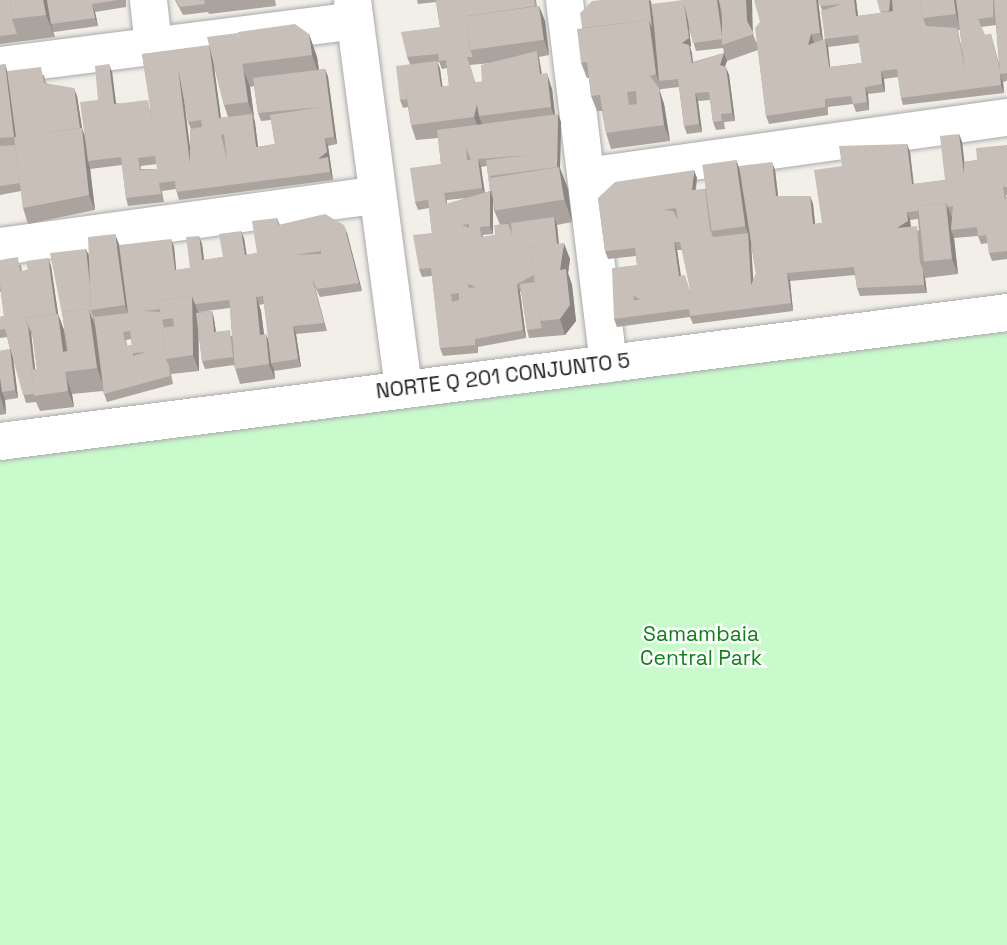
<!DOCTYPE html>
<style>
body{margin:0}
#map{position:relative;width:1007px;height:945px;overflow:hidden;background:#f2efe9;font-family:"Space Grotesk",sans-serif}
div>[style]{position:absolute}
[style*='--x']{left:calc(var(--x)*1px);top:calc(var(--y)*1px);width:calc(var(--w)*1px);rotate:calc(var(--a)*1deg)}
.park>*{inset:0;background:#c8facc}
.roads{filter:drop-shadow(0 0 2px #a9a9a9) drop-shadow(0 0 2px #a9a9a9)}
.minor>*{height:37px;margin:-18.5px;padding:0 18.5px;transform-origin:18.5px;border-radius:18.5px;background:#fff}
.wall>*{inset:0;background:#aba49e}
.shaded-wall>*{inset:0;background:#8b8681}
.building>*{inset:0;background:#c7bfb8;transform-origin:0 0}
span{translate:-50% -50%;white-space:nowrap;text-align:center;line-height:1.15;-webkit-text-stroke:5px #fff;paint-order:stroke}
.street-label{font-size:21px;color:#222}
.park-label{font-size:21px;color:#0c8416}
</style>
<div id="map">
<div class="park">
<div style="clip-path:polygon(1007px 305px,1007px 945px,0 945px,0 433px)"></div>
</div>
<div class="roads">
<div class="minor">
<div style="--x:148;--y:0;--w:46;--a:83.8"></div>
<div style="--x:352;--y:0;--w:391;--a:82.5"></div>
<div style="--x:564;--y:0;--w:366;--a:83.1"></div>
<div style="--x:0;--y:65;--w:357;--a:-7.2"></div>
<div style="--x:586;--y:176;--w:425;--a:-8"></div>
<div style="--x:0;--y:246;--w:377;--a:-7.8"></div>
<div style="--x:0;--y:441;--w:1015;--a:-7.3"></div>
</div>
</div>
<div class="wall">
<div style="clip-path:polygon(0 0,126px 0,126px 7px,95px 12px,98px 26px,54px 32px,53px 31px,55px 37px,0 44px)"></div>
<div style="clip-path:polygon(175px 0,275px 0,276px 6px,209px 14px,208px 12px,183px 15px)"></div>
<div style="clip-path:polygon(evenodd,417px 0,536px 0,537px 6px,539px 6px,545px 21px,549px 55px,539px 57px,542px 74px,552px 89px,555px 115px,561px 122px,560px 168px,568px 189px,572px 222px,557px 225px,559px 244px,570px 259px,568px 273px,572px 285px,576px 321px,565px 335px,529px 338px,527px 330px,521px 291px,520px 292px,526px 338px,478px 347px,478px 353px,443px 356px,440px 348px,432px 276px,422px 277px,419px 269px,432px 233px,429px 208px,418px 210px,415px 202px,441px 164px,438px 138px,416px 140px,411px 125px,408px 107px,403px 108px,400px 100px,410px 64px,407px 57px,440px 27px,436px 2px,418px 4px,417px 0,437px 62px,439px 62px,442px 69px,447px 68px,449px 86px,442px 87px,440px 69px,437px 62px,417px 0,491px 63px,482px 82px,475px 82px,470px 65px,491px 63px,417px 0,487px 166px,490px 191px,485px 193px,481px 167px,487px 166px,417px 0,467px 198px,447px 204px,447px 200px,467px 198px,417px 0,493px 200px,494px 210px,500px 225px,495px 235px,483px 237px,483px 235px,493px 234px,493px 200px)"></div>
<div style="clip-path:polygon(evenodd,601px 0,650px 0,654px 32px,652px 4px,752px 0,752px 32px,756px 42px,818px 0,823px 40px,825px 39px,822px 10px,818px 0,856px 0,858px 16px,881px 13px,877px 0,1007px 0,1007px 81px,1003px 82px,1004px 93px,903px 105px,901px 98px,898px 77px,884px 79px,885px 92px,868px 94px,869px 110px,856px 112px,853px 104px,828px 107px,828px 115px,769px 124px,766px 116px,758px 50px,727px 61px,724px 53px,727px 61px,725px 66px,729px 75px,735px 121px,724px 122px,725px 129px,716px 130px,713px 122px,710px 100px,698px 101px,702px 132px,687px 134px,684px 126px,679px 87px,662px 89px,659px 90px,664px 104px,670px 141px,611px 149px,606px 133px,602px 111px,597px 111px,591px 96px,589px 78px,587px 78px,581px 63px,582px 28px,601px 0,688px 25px,696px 51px,723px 48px,724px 53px,693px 62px,690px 47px,691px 46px,688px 25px,601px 0,996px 25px,999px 64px,991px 34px,985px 35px,981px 27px,996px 25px,601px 0,958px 30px,960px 30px,962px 50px,959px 36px,958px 30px,601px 0,859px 43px,862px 63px,830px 67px,828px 47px,859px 43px)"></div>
<div style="clip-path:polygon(evenodd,309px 34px,317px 57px,319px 70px,325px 69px,328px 77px,337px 144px,328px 146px,333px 180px,179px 200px,176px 189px,162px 191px,164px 202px,128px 206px,126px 198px,122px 165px,90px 169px,90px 168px,95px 210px,28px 224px,23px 208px,21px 191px,0 195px,0 65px,5px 64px,7px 72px,44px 75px,46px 83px,77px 96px,82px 128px,84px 135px,98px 100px,112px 72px,116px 103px,151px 110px,142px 54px,309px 34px,214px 66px,224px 105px,228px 117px,221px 118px,214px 66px,309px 34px,254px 86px,258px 113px,261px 121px,271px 120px,275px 144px,258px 147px,250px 87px,254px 86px,309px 34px,184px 97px,188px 122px,191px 129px,190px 148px,184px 97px,309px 34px,157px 164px,157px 169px,141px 169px,141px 166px,157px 164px)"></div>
<div style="clip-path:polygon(evenodd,959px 134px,962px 142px,964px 162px,977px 160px,1007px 145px,1007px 195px,1006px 195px,1007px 199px,1007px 259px,992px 261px,989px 253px,988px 243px,981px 244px,978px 236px,954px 238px,958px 274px,925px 278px,927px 293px,860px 296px,857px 288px,855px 275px,790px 281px,793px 311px,693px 324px,690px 317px,617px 327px,614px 319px,637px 265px,636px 256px,608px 259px,605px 251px,598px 198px,697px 178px,696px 190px,705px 189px,736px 160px,739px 168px,775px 170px,778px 196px,810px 196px,813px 204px,815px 224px,822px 223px,842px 166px,907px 144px,910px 152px,914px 184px,945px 180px,959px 134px,918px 219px,919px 231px,911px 227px,910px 220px,918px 219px,959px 134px,750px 238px,756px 273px,753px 280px,750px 238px,959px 134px,677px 250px,682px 250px,691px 292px,681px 276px,677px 250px)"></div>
<div style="clip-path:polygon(evenodd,277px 218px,280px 225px,347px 233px,362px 291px,320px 297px,315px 287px,327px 331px,296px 334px,301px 367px,274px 371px,274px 370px,275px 379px,240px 384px,234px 365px,205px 369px,202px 361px,198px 328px,199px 371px,171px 374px,173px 384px,107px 402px,103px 391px,72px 394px,74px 407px,40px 411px,36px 402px,26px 403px,13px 358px,18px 398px,5px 400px,6px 414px,0 415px,0 351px,10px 349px,7px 337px,0 338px,0 317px,4px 316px,1px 292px,0 292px,0 260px,21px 265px,22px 271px,51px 266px,58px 314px,64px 330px,67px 352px,63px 318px,62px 314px,86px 249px,89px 256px,120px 245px,174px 247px,176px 270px,190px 268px,202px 244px,204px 260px,223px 257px,244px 238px,246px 255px,257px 253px,277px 218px,264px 304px,269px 341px,264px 334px,261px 311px,259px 305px,264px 304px,277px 218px,230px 308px,232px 336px,216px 332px,214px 319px,212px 311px,198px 312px,230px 308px,277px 218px,31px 333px,33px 338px,37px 369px,35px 369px,31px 333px,277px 218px,131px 339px,132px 345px,127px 346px,126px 340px,131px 339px)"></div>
</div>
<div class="shaded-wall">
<div style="clip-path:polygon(43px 0,47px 0,51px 24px,55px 37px,46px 15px)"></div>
<div style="clip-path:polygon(649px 0,651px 1px,661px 81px,659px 81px,656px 74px,649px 20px)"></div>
<div style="clip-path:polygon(717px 0,719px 0,725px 44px,723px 39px)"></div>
<div style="clip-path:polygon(746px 0,752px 0,753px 37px,747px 21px)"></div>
<div style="clip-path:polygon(816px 0,818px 0,823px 41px,820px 33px)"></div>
<div style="clip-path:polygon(854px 0,856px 0,859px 24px,856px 16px)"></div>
<div style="clip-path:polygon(890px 0,893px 0,892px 19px,889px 11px)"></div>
<div style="clip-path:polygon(954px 0,958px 0,961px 30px,956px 14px)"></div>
<div style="clip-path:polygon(684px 3px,687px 11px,691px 46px,690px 47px,692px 53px,694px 71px,682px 43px)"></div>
<div style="clip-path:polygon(92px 4px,95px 12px,98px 26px,95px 18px)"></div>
<div style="clip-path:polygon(539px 6px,545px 21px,549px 55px,544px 40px)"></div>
<div style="clip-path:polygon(309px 34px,317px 57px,320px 78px,312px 55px)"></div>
<div style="clip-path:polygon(811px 34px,814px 42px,811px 53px,808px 45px)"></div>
<div style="clip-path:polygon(825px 39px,828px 47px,831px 75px,829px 67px)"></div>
<div style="clip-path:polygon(209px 45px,212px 53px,222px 126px,219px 118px)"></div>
<div style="clip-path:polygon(537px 51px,539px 59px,544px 90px,541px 82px)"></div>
<div style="clip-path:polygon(724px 53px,727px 61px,723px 72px,720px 65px)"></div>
<div style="clip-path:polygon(437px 61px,440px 69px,445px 103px,442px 95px)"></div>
<div style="clip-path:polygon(5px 64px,10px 80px,18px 144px,14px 137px)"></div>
<div style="clip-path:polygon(109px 64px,112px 72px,117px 112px,114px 104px)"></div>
<div style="clip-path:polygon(726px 67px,729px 75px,735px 121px,732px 113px)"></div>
<div style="clip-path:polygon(178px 68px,181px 76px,193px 172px,190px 164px)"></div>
<div style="clip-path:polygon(325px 69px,328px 77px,337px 144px,334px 137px)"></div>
<div style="clip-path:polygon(244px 71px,250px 87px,254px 117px,248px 102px)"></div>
<div style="clip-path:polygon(881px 71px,884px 79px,885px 92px,882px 84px)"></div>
<div style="clip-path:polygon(547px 73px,552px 89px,556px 123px,551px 107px)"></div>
<div style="clip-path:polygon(1000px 74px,1003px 82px,1004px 93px,1001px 85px)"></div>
<div style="clip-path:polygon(865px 87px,868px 94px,869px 110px,867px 102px)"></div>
<div style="clip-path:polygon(74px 88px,77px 96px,82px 128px,87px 143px,88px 161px,90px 168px,95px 210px,89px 195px)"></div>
<div style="clip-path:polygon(659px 88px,664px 104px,670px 141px,664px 125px)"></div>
<div style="clip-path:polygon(695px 93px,698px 101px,702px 132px,699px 124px)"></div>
<div style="clip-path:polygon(477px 104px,479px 116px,482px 124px,480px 132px,474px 117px)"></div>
<div style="clip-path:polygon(252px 114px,255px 122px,259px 155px,256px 147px)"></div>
<div style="clip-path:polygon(558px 114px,561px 122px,560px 168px,568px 189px,572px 222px,557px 176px)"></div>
<div style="clip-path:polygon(959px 134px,962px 142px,967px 183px,964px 175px)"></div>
<div style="clip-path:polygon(325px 138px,328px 146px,333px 180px,330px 172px,318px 159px)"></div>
<div style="clip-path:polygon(907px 144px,910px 152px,914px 192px,912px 184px)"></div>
<div style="clip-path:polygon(478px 159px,481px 167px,485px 196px,482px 188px)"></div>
<div style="clip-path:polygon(736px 160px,742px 175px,751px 241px,754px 293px,751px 285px,748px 233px,745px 226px)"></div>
<div style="clip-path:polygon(772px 162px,775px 170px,779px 204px,776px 196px)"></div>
<div style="clip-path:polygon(694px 170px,697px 178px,694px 198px,692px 190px)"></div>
<div style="clip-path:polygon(490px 191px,493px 199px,493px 234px,490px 226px)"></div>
<div style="clip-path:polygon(810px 196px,813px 204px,816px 232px,813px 224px)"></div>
<div style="clip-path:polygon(946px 203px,952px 218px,951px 230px,954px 238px,958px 274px,952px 259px)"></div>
<div style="clip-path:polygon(907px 212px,910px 220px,911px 229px,897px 228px)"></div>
<div style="clip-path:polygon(554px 217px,557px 225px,560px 259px,557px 252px)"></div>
<div style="clip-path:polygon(344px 225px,347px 233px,362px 291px,359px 283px)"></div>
<div style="clip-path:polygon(241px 231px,244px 238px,248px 263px,245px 255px)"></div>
<div style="clip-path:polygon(115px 234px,121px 249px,131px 321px,125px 305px)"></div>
<div style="clip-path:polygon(199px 236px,202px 244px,205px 268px,202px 260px)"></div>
<div style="clip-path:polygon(171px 239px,174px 247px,177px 278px,175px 270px)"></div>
<div style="clip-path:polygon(674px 242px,677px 250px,682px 284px,679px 276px)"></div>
<div style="clip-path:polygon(564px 243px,570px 259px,568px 273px,572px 285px,576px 321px,565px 335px,560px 319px,560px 270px)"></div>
<div style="clip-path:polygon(86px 249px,89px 256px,93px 310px)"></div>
<div style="clip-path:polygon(48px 258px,51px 266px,60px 327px,57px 319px)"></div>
<div style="clip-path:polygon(923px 270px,925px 278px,927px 293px,924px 285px)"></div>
<div style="clip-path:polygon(787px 273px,790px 281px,793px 311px,791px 303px)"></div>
<div style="clip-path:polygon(517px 284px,520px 292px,526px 338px,523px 330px)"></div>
<div style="clip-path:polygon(192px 296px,198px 312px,199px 371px,193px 355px)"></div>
<div style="clip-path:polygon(256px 296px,261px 311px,266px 350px,260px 335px)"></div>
<div style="clip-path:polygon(89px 309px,97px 331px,105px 390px,97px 368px)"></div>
<div style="clip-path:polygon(212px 311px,214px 319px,217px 340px,214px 332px)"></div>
<div style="clip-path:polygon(58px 314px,64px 330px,69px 371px,66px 372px)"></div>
<div style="clip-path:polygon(28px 326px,31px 333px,38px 395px,37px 395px)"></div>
<div style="clip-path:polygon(293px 326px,296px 334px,301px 367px,298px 359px)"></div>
<div style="clip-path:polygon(266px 334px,272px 349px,271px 363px,274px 370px,275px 379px,269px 364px)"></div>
<div style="clip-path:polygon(10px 349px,13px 357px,18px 398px,15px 390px)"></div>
<div style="clip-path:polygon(0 362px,2px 392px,5px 400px,6px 414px,1px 399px,0 393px)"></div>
<div style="clip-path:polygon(67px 379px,72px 394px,74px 407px,68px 391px)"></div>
</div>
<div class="building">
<div style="clip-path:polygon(0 0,10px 0,12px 19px,17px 34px,0 36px)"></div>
<div style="clip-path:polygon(10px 0,43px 0,46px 15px,12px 19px)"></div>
<div style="clip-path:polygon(47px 0,118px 0,92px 4px,95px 18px,51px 24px)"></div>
<div style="clip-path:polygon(176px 0,204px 0,205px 4px,180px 7px)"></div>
<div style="clip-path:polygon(436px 0,534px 0,535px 6px,466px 16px,470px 49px,473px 57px,467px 57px,475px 82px,449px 86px,446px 60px,439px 61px,438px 54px,407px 57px,401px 32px,440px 27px)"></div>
<div style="clip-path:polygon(601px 0,649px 0,652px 28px,649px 20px,582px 28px,580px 13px,592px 1px)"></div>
<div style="clip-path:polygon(683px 0,717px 0,722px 39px,693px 43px,684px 3px,689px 38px,682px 43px,689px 45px,692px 63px,724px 53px,720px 65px,726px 67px,732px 113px,721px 114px,722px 121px,713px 122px,709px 92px,695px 93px,699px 124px,684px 126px,678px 79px,659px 81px,652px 4px)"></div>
<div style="clip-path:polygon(719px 0,746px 0,747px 21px,754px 34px,722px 45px,722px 13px)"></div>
<div style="clip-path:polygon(754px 0,816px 0,820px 33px,811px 34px,808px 45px,825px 39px,829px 67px,862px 63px,858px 35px,825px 39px,821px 11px,842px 4px,821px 6px,818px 0,854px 0,856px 16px,893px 11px,892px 0,920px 0,923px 18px,926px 26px,957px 28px,965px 71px,956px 0,993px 0,993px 17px,978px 19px,985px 35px,991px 34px,1000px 71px,994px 0,1007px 0,1007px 73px,1000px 74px,1001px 85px,901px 98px,897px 69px,881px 71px,882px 84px,865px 87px,867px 102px,853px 104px,851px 96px,825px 99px,825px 107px,766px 116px,755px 28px,760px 22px)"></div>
<div style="clip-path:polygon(877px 0,890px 0,889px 11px,880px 12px)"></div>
<div style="clip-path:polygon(920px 0,954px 0,956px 14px,923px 18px)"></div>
<div style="left:539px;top:6px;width:34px;height:74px;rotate:82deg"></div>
<div style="clip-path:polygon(evenodd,649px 20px,656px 74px,650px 76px,659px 88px,664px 125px,606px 133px,600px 95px,591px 96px,587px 62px,581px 63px,577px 29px,649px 20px,636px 91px,637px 104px,629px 105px,627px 92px,636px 91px)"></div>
<div style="clip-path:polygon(295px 24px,309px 34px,312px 55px,242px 64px,238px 32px)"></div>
<div style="clip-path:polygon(238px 33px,248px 102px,224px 105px,207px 37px)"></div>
<div style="clip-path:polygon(evenodd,209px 45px,219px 118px,252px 114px,256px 147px,275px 144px,270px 115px,321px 107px,258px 113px,253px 78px,325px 69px,334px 137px,325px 138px,327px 152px,318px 159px,328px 157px,330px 172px,176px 192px,175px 181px,159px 183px,161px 194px,126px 198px,121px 157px,88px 161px,80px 102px,98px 100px,95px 66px,109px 64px,114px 104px,148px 100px,152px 120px,142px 54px,209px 45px,178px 68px,188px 122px,201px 120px,202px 127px,190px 129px,190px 164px,178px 68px,209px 45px,224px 134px,227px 160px,221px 135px,224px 134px,209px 45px,155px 156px,157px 169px,140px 170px,138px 158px,155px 156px)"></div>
<div style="clip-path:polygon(537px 51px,540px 74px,482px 82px,481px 65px)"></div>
<div style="clip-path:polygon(437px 61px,441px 87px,406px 91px,407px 99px,400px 100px,396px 66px)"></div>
<div style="clip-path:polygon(5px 64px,14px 137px,82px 128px,89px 195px,23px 208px,14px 137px,0 138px,0 65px)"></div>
<div style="clip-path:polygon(41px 67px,44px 83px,74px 88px,80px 128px,16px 137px,7px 71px)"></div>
<div style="clip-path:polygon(547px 73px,551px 107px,479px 116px,477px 104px,474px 117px,411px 125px,406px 91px)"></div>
<div style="clip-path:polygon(evenodd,558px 114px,557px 167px,490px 176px,492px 191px,490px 191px,490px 226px,480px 227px,481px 237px,495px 235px,494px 225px,508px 224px,512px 235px,511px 223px,554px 217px,557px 244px,530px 247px,534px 275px,517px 284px,523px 330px,475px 339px,475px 345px,440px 348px,431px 268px,419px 269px,413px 235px,432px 233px,428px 200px,415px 202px,410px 168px,441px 164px,437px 130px,558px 114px,466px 147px,471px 160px,467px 160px,466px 147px,558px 114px,529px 155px,486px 160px,490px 191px,446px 204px,444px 193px,482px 188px,478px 159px,529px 155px,558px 114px,469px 224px,469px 228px,462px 225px,469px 224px,558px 114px,468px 284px,476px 287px,469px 288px,468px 284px,558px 114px,459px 293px,459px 300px,452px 302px,451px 294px,459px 293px)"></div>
<div style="clip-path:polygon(evenodd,959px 134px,964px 175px,964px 162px,977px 160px,976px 148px,1007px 145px,1007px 187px,1003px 187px,1005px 199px,1007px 199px,1007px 251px,989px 253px,986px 235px,978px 236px,977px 227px,951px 230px,953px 206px,948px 207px,946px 203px,918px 206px,918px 211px,907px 212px,908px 221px,897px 228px,917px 226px,920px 263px,923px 270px,924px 285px,857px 288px,854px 267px,787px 273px,791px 303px,690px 316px,689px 309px,614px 319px,612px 268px,637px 265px,635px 248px,605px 251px,598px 198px,615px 182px,694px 170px,692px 190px,705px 189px,710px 229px,713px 237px,748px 233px,751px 285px,756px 273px,739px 166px,772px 162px,776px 196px,810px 196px,813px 224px,822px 223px,814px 170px,842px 166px,839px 146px,907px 144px,912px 184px,945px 180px,940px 136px,959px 134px,676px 208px,678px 220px,673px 211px,662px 210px,676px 208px,959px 134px,674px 242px,680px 242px,691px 294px,685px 275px,679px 276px,674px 242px,959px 134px,633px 295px,640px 300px,634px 300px,633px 295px)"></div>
<div style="clip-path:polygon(15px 145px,20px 183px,0 186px,0 146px)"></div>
<div style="left:736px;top:160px;width:67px;height:34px;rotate:82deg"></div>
<div style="left:559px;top:167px;width:33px;height:70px;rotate:81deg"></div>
<div style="left:946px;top:203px;width:56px;height:28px;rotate:84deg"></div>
<div style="clip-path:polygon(evenodd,325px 214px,344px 225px,359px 283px,317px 289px,312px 279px,324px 323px,293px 326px,298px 359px,271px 363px,263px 296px,256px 297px,256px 296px,229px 296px,229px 300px,195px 304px,192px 296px,159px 301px,160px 309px,144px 311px,160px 312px,164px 327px,162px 328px,166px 359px,169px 366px,170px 376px,104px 394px,94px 317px,128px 313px,119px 245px,171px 239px,175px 270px,190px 268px,186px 237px,199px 236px,202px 260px,223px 257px,219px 234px,241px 231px,245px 255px,257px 253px,252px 221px,277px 218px,278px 225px,325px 214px,321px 251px,321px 254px,294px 255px,321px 251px,325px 214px,130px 331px,132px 345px,126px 346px,123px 332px,130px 331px,325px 214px,146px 352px,133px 356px,133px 353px,146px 352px)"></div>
<div style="clip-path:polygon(115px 234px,125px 305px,91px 310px,88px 237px)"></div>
<div style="clip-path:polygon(564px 243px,560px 270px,566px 269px,570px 305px,560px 319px,540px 321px,530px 247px)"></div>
<div style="clip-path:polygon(86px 249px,90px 287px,91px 310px,94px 318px,92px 318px,89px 309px,62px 312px,63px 314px,62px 314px,50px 253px)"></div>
<div style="clip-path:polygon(18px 257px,20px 271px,28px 271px,26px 261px,48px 258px,56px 314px,25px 318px,28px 326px,33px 370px,31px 370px,34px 394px,23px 395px,5px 329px,0 330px,0 317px,4px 316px,0 284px,0 260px)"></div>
<div style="clip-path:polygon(535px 282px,540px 321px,542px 328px,527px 330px,520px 284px)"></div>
<div style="clip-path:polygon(192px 296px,193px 355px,166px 359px,162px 328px,174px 326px,173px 318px,161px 320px,159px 301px)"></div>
<div style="clip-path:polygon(229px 296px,256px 296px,260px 335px,266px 334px,269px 364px,235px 369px)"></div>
<div style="clip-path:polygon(89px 309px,97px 368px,64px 372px,62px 352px,68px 351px,62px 312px)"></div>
<div style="clip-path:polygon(212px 311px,214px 332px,230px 330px,233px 357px,202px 361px,196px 313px)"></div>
<div style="clip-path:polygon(58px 314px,63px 352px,62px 352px,68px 391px,34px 396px,31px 370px,37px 369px,32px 333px,25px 318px)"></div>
<div style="clip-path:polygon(10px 349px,15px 390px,2px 392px,0 378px,0 351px)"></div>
</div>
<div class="street-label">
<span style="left:503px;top:376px;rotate:-7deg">NORTE Q 201 CONJUNTO 5</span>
</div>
<div class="park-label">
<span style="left:701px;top:646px">Samambaia<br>Central Park</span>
</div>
</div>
